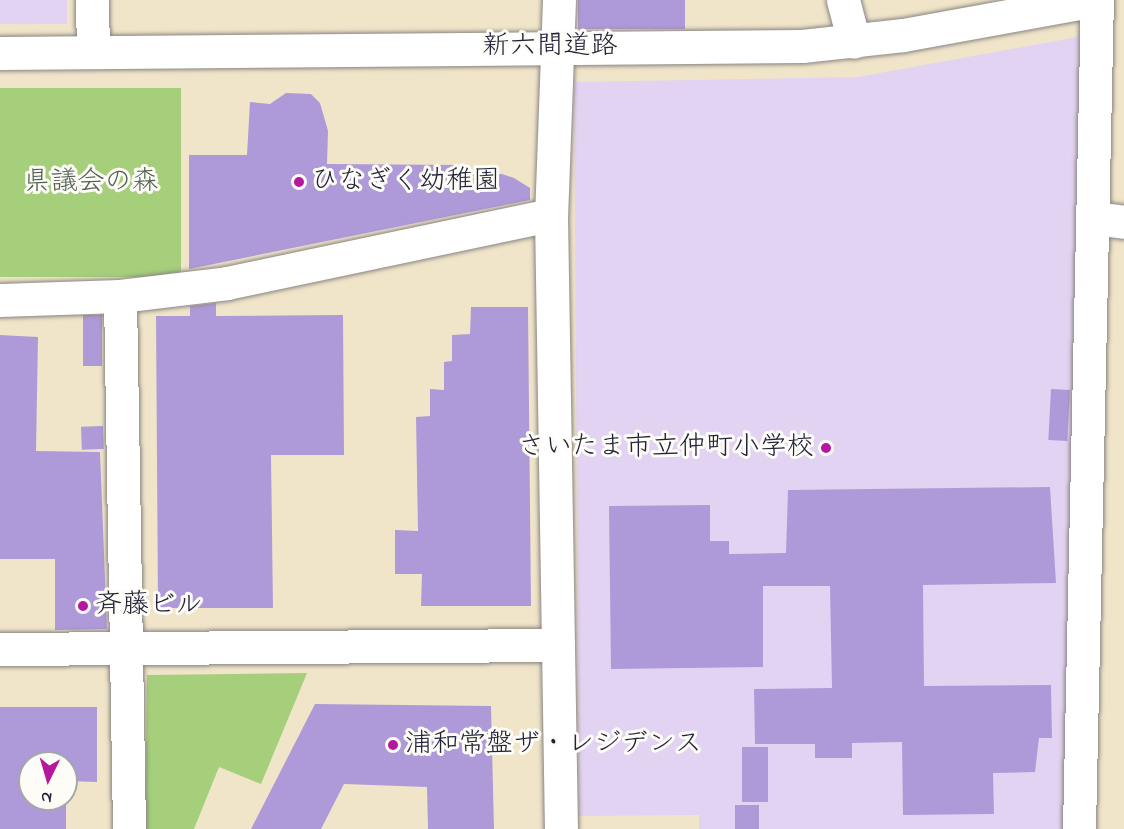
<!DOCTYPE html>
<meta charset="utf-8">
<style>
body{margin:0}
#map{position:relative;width:1124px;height:829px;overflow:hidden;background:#f0e5c9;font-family:"Indie Flower","Klee One",sans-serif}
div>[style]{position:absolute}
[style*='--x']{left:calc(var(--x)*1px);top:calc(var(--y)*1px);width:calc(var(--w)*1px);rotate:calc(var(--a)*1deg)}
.built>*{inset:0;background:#e3d3f2;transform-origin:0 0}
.green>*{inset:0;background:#a5cf7b;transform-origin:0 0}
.building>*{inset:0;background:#ae9ad8;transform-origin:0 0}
.roads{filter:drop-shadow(0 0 2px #898482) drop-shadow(0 0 2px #898482)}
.minor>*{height:33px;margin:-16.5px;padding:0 16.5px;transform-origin:16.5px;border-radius:16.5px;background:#fff}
.tertiary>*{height:33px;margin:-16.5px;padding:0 16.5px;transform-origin:16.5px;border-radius:16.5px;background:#fff}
.primary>*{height:33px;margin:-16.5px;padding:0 16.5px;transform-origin:16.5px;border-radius:16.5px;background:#fff}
.dots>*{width:16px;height:16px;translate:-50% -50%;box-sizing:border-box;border:3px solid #fdfcf7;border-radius:50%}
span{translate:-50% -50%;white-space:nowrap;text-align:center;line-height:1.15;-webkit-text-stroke:6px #fdfcf7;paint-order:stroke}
.street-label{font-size:27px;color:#22223b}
.poi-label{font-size:27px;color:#22223b}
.left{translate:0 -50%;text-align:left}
.right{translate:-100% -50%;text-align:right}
.park-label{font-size:27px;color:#505f51}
.north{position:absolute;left:18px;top:751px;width:60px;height:60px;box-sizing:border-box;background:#fdfcf7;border:2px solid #a5a5ac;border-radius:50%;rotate:185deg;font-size:16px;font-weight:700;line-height:24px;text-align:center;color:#22223b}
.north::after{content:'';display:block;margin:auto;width:21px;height:27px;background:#b5179e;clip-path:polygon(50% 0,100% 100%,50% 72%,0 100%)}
</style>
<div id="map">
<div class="built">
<div style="left:0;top:0;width:67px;height:24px"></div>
<div style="clip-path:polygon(1083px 36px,1067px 829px,699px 829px,699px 815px,579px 816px,574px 82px,858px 77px)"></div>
</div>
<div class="green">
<div style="left:181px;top:88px;width:189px;height:181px;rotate:90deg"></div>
<div style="clip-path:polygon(307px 673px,261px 784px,219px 767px,194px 829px,145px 829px,147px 675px)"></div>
</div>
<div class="building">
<div style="left:578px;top:0;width:107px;height:29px"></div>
<div style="clip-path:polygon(286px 93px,311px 94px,320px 103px,328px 131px,327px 164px,460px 165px,460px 174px,502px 174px,514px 178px,530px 188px,530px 200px,189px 269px,189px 155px,247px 155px,250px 102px,270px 104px)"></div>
<div style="clip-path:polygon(216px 303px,216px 316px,343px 315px,344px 455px,271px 455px,273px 608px,158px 608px,156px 316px,190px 316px,190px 306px)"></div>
<div style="clip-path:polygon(471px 307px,528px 307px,531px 606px,421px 606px,422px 574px,395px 574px,395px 530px,418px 531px,416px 417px,430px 416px,430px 389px,444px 390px,444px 362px,452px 361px,452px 335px,470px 334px)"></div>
<div style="left:102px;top:315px;width:51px;height:19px;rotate:90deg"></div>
<div style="clip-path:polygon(0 335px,38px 337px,36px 451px,100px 452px,107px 629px,55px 630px,55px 559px,0 559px)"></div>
<div style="left:1051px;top:389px;width:19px;height:51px;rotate:3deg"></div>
<div style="left:103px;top:426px;width:23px;height:22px;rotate:88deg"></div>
<div style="clip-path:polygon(1050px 487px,1056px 583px,923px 585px,924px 686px,1051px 685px,1052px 738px,1039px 738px,1035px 772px,993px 773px,994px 814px,903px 815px,902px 742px,852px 743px,852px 758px,815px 758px,815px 744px,755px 744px,754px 689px,832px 688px,830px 586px,763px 586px,763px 667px,611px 669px,609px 506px,710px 505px,710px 541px,729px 541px,729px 554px,786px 553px,788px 490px)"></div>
<div style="clip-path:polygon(315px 704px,491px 706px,494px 829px,428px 829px,427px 787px,344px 784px,321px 829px,251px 829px)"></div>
<div style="clip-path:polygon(evenodd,0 707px,97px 707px,97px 782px,66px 781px,66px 829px,0 829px,0 707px,30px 763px,66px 763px,66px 799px,30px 799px,30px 763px)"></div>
<div style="left:742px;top:747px;width:26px;height:55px"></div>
<div style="left:759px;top:805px;width:24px;height:24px;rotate:90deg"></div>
</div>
<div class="roads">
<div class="minor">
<div style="--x:92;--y:0;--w:52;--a:88.9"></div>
<div style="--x:559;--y:0;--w:215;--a:92.1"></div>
<div style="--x:551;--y:215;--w:614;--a:89.07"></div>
<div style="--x:843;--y:0;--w:43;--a:75.3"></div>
<div style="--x:1093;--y:218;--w:31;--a:7"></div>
<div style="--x:120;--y:296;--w:533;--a:89.03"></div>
<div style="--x:0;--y:300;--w:120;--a:-1.9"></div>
<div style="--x:120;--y:296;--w:108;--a:-6.9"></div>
<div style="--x:227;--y:283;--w:331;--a:-11.9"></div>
<div style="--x:1079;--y:829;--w:829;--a:-88.76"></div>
</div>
<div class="tertiary">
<div style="--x:0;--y:649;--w:558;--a:-0.41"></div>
</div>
<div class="primary">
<div style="--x:0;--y:53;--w:802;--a:-0.5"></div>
<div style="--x:802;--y:46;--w:102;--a:-6.2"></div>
<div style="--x:903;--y:35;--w:196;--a:-10.3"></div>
</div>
</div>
<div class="dots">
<div style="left:299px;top:182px;background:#b5179e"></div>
<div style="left:826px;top:448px;background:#b5179e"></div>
<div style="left:83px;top:606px;background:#b5179e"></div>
<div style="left:393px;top:745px;background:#b5179e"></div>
</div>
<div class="street-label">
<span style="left:550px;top:47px">新六間道路</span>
</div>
<div class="poi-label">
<span class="left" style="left:311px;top:182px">ひなぎく幼稚園</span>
<span class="right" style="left:814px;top:448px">さいたま市立仲町小学校</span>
<span class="left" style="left:95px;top:606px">斉藤ビル</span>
<span class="left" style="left:405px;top:745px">浦和常盤ザ・レジデンス</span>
</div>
<div class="park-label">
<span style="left:91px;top:183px">県議会の森</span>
</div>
<div class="north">N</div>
</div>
